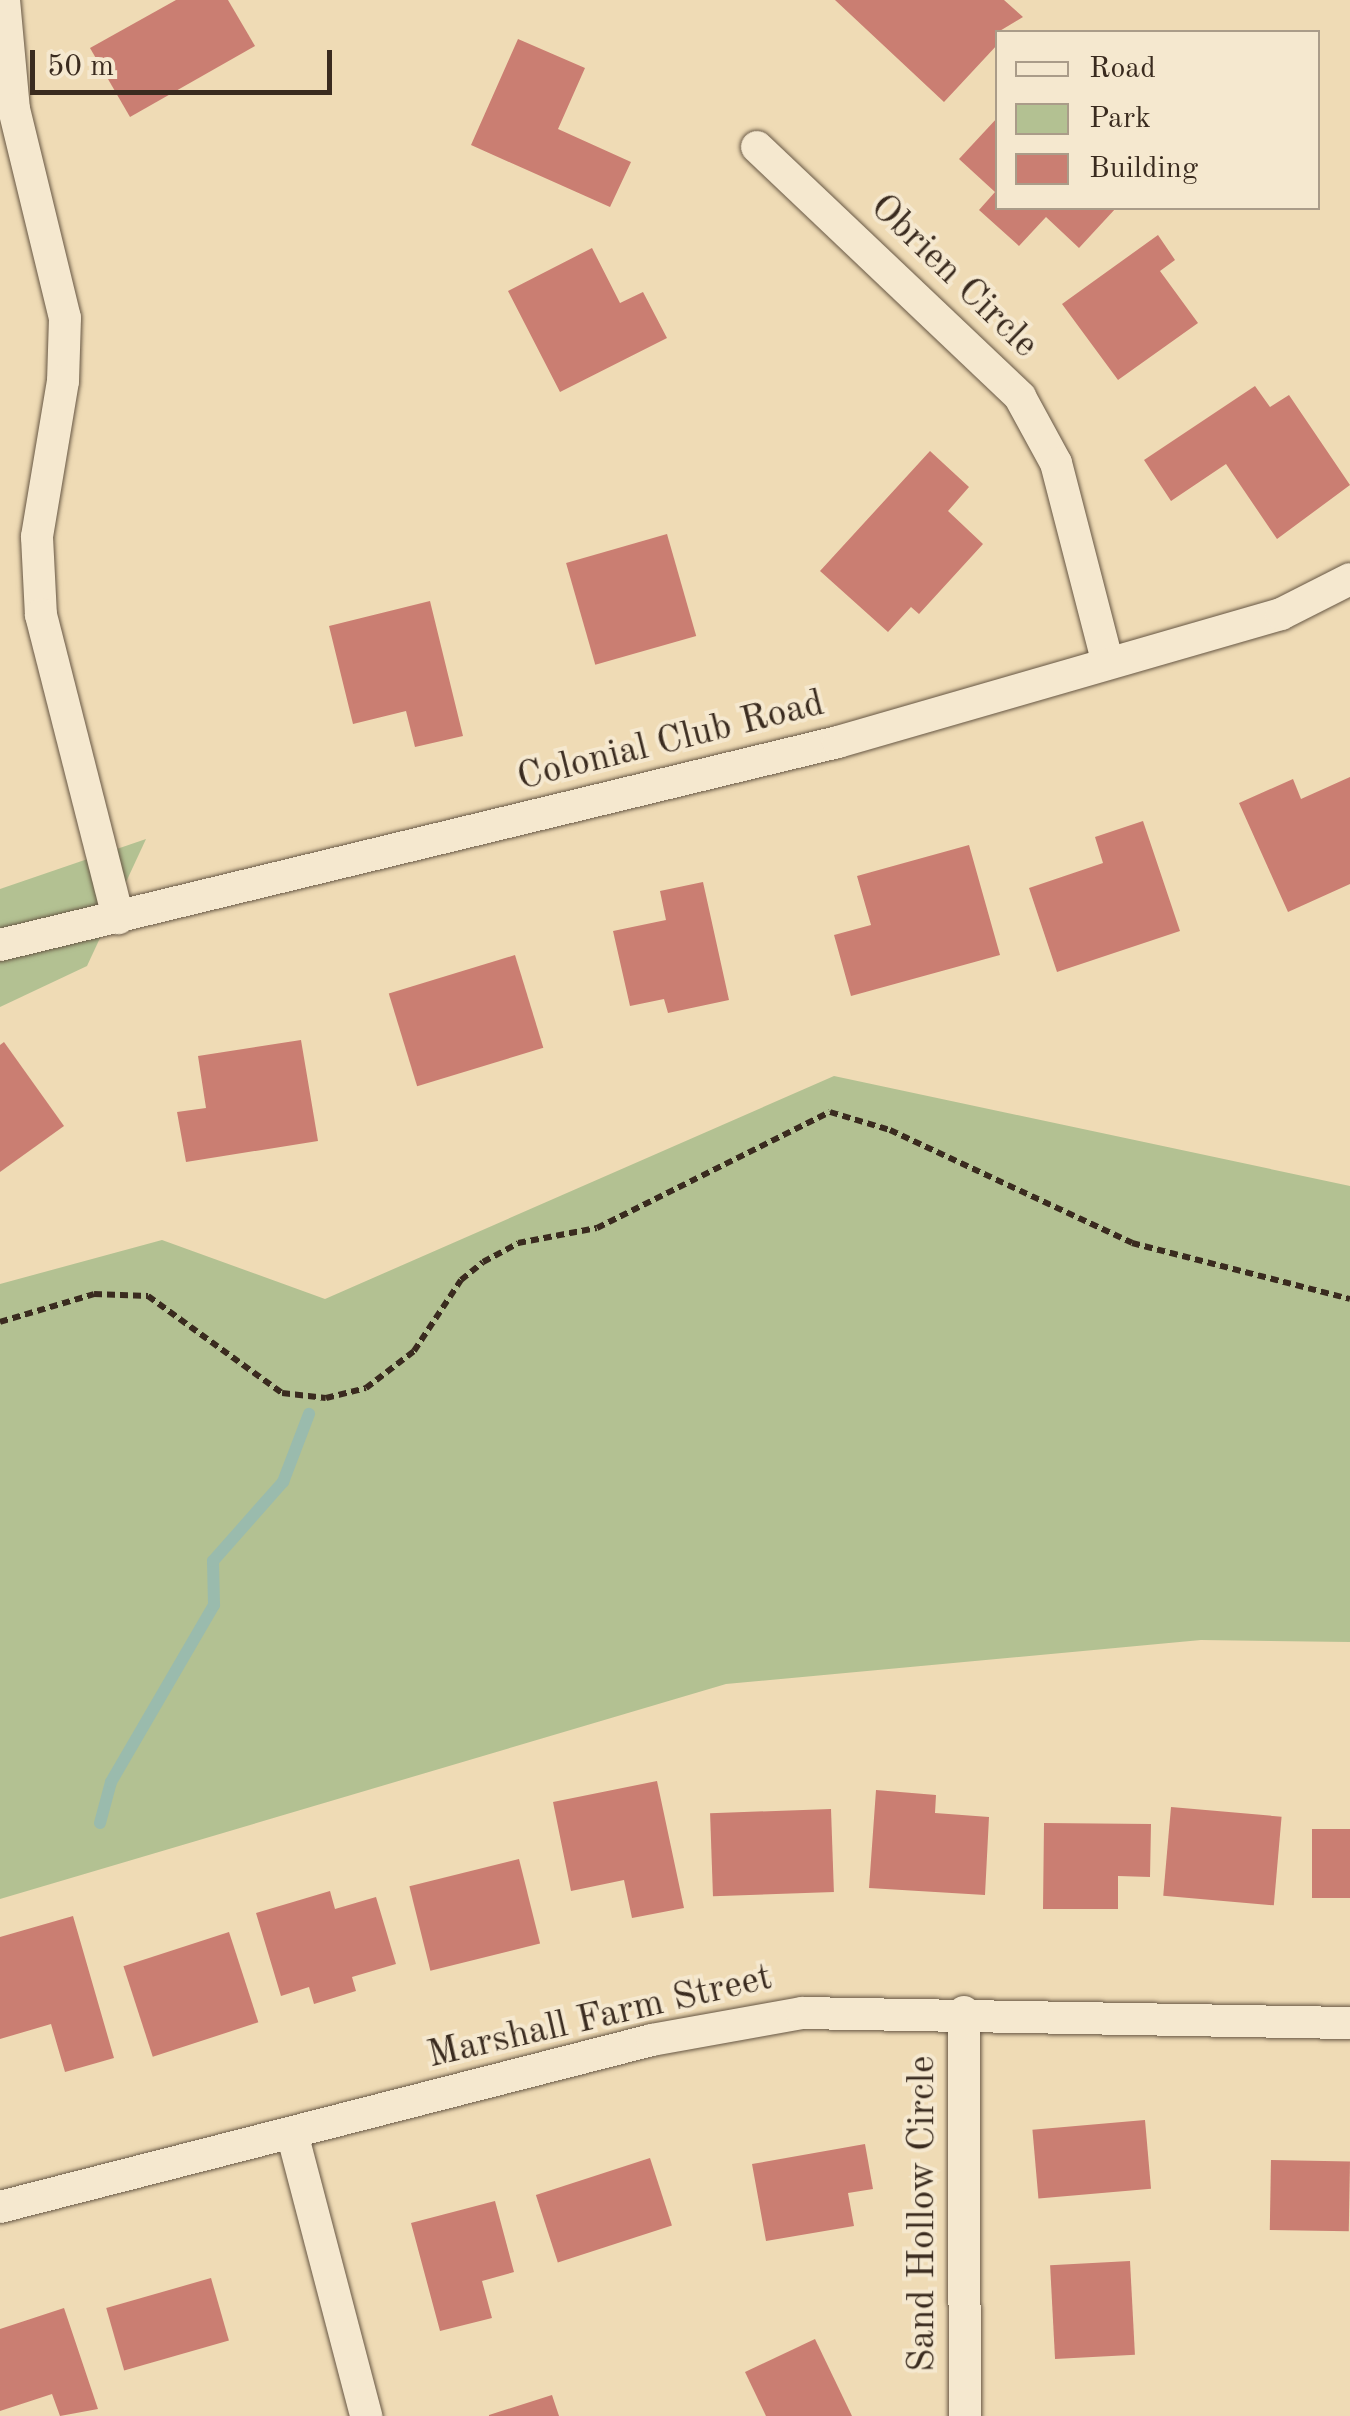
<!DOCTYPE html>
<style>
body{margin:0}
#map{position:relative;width:1350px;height:2416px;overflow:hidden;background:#efdbb5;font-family:"Old Standard TT",serif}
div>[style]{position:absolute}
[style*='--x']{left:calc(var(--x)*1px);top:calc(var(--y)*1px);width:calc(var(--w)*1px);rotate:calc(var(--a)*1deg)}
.green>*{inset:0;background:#b3c192}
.stream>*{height:12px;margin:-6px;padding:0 6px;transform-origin:6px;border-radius:6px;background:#9abbad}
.building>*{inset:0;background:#ca7e72;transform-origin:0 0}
.path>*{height:6px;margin-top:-3px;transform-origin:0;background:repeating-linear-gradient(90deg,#3a2b1f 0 8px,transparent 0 13px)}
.roads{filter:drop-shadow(0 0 2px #675744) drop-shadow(0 0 2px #675744)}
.minor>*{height:32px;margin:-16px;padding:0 16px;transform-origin:16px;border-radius:16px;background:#f5e8cf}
span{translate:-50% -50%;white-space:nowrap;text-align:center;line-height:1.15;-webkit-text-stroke:8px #f5e8cf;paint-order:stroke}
.street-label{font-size:38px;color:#3a2b1f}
.legend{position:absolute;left:995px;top:30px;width:325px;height:180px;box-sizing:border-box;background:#f5e8cf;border:2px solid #aa9c89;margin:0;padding:12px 18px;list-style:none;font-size:30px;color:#3a2b1f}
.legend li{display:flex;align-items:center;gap:20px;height:50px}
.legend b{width:50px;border:2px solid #aa9c89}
.scale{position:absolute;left:30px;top:50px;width:302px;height:45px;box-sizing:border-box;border:5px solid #3a2b1f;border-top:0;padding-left:12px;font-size:30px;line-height:35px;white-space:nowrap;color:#3a2b1f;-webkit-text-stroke:8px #f5e8cf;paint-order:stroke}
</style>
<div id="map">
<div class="green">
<div style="clip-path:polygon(146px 839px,87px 966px,0 1007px,0 889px)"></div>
<div style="clip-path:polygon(834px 1076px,1350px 1186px,1350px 1642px,1201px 1640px,726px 1684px,0 1899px,0 1284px,162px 1240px,325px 1299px)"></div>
</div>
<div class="stream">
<div style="--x:100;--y:1823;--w:42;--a:-75"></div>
<div style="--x:111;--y:1782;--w:205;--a:-59.8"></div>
<div style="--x:214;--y:1605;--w:44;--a:-91.3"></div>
<div style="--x:213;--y:1561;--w:106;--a:-48.5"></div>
<div style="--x:283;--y:1482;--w:73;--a:-69.1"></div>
</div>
<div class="building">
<div style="clip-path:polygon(176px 0,228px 0,255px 46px,130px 117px,90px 48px)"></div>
<div style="clip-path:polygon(835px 0,1004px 0,1023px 17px,998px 32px,998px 44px,944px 102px)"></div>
<div style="clip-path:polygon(518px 39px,585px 68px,558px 129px,631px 162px,610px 207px,471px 145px)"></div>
<div style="clip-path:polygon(998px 117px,998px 208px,1116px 208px,1079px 248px,1046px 217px,1019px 246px,979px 210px,995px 192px,959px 159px)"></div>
<div style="clip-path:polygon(1158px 235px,1175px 260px,1160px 271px,1198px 323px,1118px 380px,1062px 304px)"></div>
<div style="clip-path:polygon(592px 248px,620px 303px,643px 292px,667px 338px,560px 392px,508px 291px)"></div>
<div style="clip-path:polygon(1255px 386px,1270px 407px,1289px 395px,1350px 485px,1277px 539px,1226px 464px,1171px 501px,1144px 460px)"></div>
<div style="clip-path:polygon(930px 451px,969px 487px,948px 511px,983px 544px,919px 614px,911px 607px,888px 632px,820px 571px)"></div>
<div style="left:667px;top:534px;width:106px;height:105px;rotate:74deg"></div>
<div style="clip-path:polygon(430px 601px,463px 736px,415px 747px,406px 711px,353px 724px,329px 626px)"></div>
<div style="clip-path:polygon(1350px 777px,1350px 884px,1288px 912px,1239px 803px,1293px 779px,1301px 799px)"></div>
<div style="clip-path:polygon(1143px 821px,1180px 931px,1057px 972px,1029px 888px,1103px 863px,1095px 837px)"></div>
<div style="clip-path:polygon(969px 845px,1000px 955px,851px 996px,834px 935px,871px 925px,857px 876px)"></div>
<div style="clip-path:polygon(703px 882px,729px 1000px,668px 1013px,664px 999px,630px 1006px,613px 931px,666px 920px,660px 891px)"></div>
<div style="left:515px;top:955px;width:97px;height:132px;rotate:73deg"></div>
<div style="clip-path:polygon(301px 1040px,318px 1141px,186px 1162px,177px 1112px,206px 1108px,198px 1056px)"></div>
<div style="clip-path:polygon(4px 1042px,64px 1126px,0 1172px,0 1045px)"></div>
<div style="clip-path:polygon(657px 1781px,684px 1908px,632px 1918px,624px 1880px,571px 1891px,553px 1802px)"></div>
<div style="clip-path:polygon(876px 1790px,936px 1795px,935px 1813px,989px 1817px,985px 1895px,869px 1888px)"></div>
<div style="left:1171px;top:1807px;width:111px;height:89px;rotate:5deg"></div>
<div style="left:831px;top:1809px;width:83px;height:121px;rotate:88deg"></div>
<div style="clip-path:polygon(1044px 1823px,1151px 1824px,1150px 1877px,1118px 1876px,1118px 1909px,1043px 1909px)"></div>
<div style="left:1350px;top:1829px;width:69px;height:38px;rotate:90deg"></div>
<div style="left:519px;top:1859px;width:87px;height:113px;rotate:76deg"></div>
<div style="clip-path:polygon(330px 1891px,335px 1909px,376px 1897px,396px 1964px,352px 1977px,356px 1991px,314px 2004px,309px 1987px,281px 1996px,256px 1913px)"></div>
<div style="clip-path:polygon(73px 1916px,114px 2058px,65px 2072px,51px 2024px,0 2039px,0 1937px)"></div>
<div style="left:229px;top:1932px;width:95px;height:111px;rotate:72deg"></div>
<div style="left:1145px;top:2120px;width:69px;height:113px;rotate:85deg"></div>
<div style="clip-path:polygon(865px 2144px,873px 2189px,848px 2193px,854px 2226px,766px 2241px,752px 2164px)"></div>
<div style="left:650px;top:2158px;width:71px;height:120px;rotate:72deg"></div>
<div style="left:1271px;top:2160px;width:79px;height:70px;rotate:1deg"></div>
<div style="clip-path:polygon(495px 2201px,514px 2272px,482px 2281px,492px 2318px,440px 2331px,411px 2223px)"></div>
<div style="left:1130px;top:2261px;width:94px;height:80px;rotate:87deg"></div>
<div style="left:211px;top:2278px;width:65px;height:109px;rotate:74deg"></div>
<div style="clip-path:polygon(64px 2308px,98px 2409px,60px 2416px,52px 2394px,0 2411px,0 2329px)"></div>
<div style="clip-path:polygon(815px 2339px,852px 2416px,766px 2416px,745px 2372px)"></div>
<div style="clip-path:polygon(552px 2395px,559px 2416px,489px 2416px,489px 2415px)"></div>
</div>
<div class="path">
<div style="--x:0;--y:1322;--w:98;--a:-16.6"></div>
<div style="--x:94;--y:1294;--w:54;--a:2.1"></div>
<div style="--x:148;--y:1296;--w:165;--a:35.9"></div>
<div style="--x:282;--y:1393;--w:44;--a:6.5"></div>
<div style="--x:326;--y:1398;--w:41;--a:-14"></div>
<div style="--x:366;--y:1388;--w:61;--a:-37.6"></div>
<div style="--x:414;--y:1351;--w:85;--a:-56.5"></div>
<div style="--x:461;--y:1280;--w:28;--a:-39"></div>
<div style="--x:483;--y:1262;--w:40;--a:-28"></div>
<div style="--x:518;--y:1243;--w:80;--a:-10.8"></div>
<div style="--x:597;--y:1228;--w:260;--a:-26.5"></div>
<div style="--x:830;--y:1112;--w:63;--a:16.7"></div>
<div style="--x:890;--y:1130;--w:267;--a:25"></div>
<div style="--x:1132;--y:1243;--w:225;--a:14.4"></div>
</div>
<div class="roads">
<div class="minor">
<div style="--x:4;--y:0;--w:109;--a:84.8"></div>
<div style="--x:14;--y:109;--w:215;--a:76.3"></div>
<div style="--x:65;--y:318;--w:63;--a:91.8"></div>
<div style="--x:63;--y:381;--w:158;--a:99.5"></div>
<div style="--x:37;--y:537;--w:78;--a:87.1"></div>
<div style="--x:41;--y:615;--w:313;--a:75.7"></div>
<div style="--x:757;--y:147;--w:363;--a:43.5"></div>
<div style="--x:1020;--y:397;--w:75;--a:61.4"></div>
<div style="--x:1056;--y:463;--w:203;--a:75.5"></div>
<div style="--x:0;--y:945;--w:862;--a:-13.62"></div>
<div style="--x:838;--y:742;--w:461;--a:-16.1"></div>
<div style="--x:1281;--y:614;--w:77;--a:-26.9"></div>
<div style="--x:964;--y:2012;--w:404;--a:89.9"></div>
<div style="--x:292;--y:2133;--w:293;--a:75.3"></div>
<div style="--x:0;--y:2207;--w:673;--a:-14.37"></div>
<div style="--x:652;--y:2040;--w:152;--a:-10.2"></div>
<div style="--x:802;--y:2013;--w:548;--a:1.05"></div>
</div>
</div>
<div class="street-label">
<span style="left:953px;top:277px;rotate:44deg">Obrien Circle</span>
<span style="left:671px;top:742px;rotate:-14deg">Colonial Club Road</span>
<span style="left:600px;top:2018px;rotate:-13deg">Marshall Farm Street</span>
<span style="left:924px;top:2214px;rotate:-90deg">Sand Hollow Circle</span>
</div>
<ul class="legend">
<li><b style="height:12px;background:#f5e8cf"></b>Road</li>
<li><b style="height:28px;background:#b3c192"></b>Park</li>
<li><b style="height:28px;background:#ca7e72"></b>Building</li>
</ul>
<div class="scale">50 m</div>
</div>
